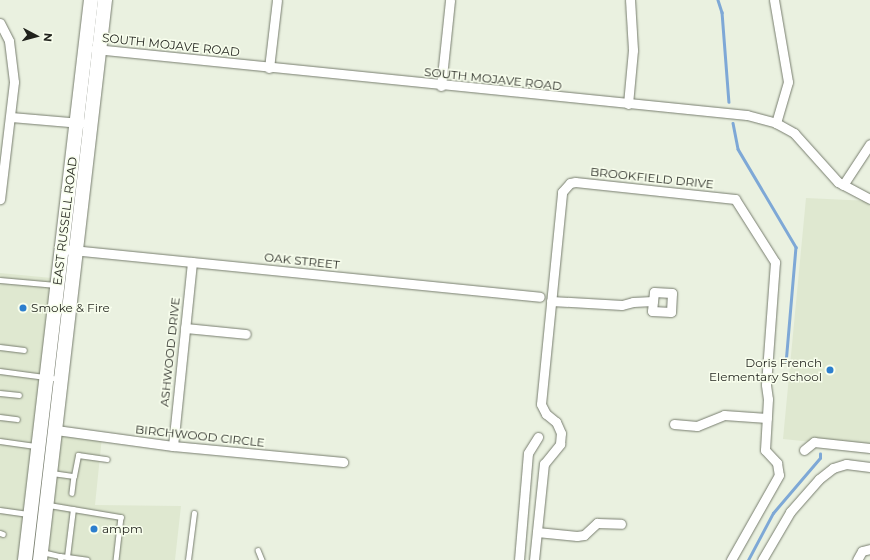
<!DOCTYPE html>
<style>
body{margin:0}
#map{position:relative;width:870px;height:560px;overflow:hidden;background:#eaf1e0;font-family:Montserrat,sans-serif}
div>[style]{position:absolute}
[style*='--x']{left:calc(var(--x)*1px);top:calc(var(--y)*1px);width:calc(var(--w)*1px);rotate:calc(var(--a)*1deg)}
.built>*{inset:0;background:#dfe8d0}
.stream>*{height:2.5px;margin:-1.25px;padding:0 1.25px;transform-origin:1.25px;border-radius:1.25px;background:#7ea8d6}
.roads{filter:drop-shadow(0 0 1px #777d6e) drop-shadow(0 0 1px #777d6e)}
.lane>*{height:4.5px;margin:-2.25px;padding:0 2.25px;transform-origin:2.25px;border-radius:2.25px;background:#fff}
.street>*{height:9px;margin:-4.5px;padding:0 4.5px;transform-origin:4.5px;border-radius:4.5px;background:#fff}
.primary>*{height:14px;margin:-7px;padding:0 7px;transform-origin:7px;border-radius:7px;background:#fff}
.dots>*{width:11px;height:11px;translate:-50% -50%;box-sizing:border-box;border:2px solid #f8feed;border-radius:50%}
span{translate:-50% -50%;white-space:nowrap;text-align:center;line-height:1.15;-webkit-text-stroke:3px #f8feed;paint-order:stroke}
.street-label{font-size:12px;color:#1f211b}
.poi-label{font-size:12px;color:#1f211b}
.left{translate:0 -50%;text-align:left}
.right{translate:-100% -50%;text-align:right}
.north{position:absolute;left:16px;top:16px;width:40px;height:40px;-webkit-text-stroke:3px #f8feed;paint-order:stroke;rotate:96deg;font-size:11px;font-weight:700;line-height:16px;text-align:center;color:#1f211b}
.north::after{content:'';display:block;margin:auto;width:14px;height:18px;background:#1f211b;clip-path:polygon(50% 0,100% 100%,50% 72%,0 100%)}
</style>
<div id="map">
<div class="built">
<div style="clip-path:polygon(806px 198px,870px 201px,870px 448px,783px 439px)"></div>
<div style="clip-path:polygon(0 273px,73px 280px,56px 429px,102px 437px,95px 505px,181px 506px,175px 560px,0 560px)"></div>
</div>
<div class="stream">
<div style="--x:718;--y:0;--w:13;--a:72"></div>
<div style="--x:722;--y:12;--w:90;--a:85.6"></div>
<div style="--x:733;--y:123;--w:26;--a:79"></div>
<div style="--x:738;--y:149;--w:114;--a:59.4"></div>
<div style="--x:796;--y:247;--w:116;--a:94.9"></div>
<div style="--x:748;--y:560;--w:53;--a:-62"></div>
<div style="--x:773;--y:513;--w:72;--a:-49.5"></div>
<div style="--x:820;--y:458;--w:4;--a:-90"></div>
</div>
<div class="roads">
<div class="lane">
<div style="--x:0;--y:280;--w:56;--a:5.1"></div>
<div style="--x:0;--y:347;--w:24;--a:7"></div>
<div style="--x:0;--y:371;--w:61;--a:7.6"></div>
<div style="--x:0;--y:393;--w:19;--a:6"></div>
<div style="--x:0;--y:417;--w:17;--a:7"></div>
<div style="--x:0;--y:441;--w:37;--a:8"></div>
<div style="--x:52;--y:473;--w:22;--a:8"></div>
<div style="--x:74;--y:476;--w:17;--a:97"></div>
<div style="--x:74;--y:476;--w:21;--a:-79"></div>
<div style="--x:78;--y:455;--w:29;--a:8"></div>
<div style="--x:49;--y:505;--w:73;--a:9.5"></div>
<div style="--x:121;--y:517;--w:43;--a:96.6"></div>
<div style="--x:0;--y:510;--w:28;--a:8"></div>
<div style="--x:0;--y:533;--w:3;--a:18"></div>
<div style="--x:258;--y:550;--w:11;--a:68"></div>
<div style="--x:42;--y:552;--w:18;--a:13"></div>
<div style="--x:60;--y:556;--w:4;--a:76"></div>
<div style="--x:60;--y:556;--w:27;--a:8"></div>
<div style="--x:67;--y:557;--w:48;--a:-82.9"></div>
<div style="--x:188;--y:560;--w:47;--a:-82.7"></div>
</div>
<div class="street">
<div style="--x:774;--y:0;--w:83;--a:80.3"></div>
<div style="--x:788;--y:82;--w:43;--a:106.3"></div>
<div style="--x:0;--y:23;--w:20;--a:63"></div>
<div style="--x:9;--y:41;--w:41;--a:83"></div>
<div style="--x:14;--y:82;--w:118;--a:96.8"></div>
<div style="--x:95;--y:49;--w:655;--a:5.78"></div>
<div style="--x:747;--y:115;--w:30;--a:15"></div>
<div style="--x:776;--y:123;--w:21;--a:29"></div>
<div style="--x:794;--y:133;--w:66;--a:48.1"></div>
<div style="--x:838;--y:182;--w:36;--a:28"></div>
<div style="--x:269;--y:68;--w:68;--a:-83.3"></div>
<div style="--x:441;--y:86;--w:86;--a:-84"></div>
<div style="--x:628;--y:104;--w:54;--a:-84.7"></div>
<div style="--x:633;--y:50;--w:50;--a:-93.4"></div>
<div style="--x:11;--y:117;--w:70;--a:4.9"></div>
<div style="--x:843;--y:185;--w:49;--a:-56.6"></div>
<div style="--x:62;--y:249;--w:480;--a:5.7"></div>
<div style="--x:654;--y:292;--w:18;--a:3"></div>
<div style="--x:672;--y:293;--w:19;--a:93"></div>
<div style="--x:671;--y:312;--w:19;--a:-177"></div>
<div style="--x:652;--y:311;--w:19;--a:-84"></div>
<div style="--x:551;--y:301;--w:71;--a:3.2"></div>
<div style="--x:622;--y:305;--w:11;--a:-15"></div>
<div style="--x:633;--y:302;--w:20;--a:-3"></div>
<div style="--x:185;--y:328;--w:61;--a:5.6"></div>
<div style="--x:674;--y:424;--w:23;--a:5"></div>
<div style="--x:697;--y:426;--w:29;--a:-22"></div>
<div style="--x:724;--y:415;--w:43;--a:4"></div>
<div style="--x:56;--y:430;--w:118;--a:7.8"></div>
<div style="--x:173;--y:446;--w:171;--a:5.4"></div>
<div style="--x:173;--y:446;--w:185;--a:-84.1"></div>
<div style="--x:804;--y:450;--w:13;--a:-39"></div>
<div style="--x:814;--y:442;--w:56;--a:6.1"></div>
<div style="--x:537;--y:532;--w:40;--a:5.7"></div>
<div style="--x:577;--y:536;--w:7;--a:-8"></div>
<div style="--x:584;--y:535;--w:18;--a:-43"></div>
<div style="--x:597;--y:523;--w:24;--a:2"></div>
<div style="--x:519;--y:560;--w:107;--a:-85.2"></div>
<div style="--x:528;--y:453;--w:19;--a:-58"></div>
<div style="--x:534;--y:560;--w:97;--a:-84.1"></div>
<div style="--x:544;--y:464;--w:26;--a:-51"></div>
<div style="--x:560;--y:444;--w:11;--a:-85"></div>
<div style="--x:561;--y:433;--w:12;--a:-114"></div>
<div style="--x:556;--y:422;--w:13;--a:-141"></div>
<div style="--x:546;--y:414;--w:11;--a:-117"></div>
<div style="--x:541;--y:404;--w:213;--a:-84.3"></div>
<div style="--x:562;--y:192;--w:12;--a:-48"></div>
<div style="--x:570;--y:183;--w:5;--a:-11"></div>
<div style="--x:575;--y:182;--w:161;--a:6.1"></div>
<div style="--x:735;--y:199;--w:75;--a:57.6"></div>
<div style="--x:775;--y:262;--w:123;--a:94.2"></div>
<div style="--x:766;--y:385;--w:14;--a:82"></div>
<div style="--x:768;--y:399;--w:51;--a:93.4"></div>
<div style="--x:765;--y:450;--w:18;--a:47"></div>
<div style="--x:777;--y:463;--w:12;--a:81"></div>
<div style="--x:779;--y:475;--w:98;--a:119.5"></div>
<div style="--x:762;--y:560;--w:56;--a:-59.7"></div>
<div style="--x:790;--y:512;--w:44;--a:-48.7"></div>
<div style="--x:819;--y:479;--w:18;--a:-38"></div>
<div style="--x:833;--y:468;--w:14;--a:-17"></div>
<div style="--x:846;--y:464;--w:24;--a:7"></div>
<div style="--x:857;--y:560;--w:10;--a:-61"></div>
<div style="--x:862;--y:551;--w:8;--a:-14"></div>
</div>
<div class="primary">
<div style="--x:25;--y:560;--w:564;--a:-83.28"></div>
<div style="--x:40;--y:560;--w:564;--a:-83.38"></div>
</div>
</div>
<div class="dots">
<div style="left:23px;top:308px;background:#2d7fce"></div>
<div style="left:830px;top:370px;background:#2d7fce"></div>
<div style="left:94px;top:529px;background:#2d7fce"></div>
</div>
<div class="street-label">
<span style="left:171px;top:45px;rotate:6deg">SOUTH MOJAVE ROAD</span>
<span style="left:493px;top:79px;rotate:6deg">SOUTH MOJAVE ROAD</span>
<span style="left:652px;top:178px;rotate:6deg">BROOKFIELD DRIVE</span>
<span style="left:65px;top:221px;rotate:-83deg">EAST RUSSELL ROAD</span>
<span style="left:302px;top:261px;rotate:6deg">OAK STREET</span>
<span style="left:170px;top:352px;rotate:-84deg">ASHWOOD DRIVE</span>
<span style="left:200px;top:436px;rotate:6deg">BIRCHWOOD CIRCLE</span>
</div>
<div class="poi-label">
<span class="left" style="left:31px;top:308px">Smoke &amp; Fire</span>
<span class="right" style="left:822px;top:370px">Doris French<br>Elementary School</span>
<span class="left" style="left:102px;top:529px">ampm</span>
</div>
<div class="north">N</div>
</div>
